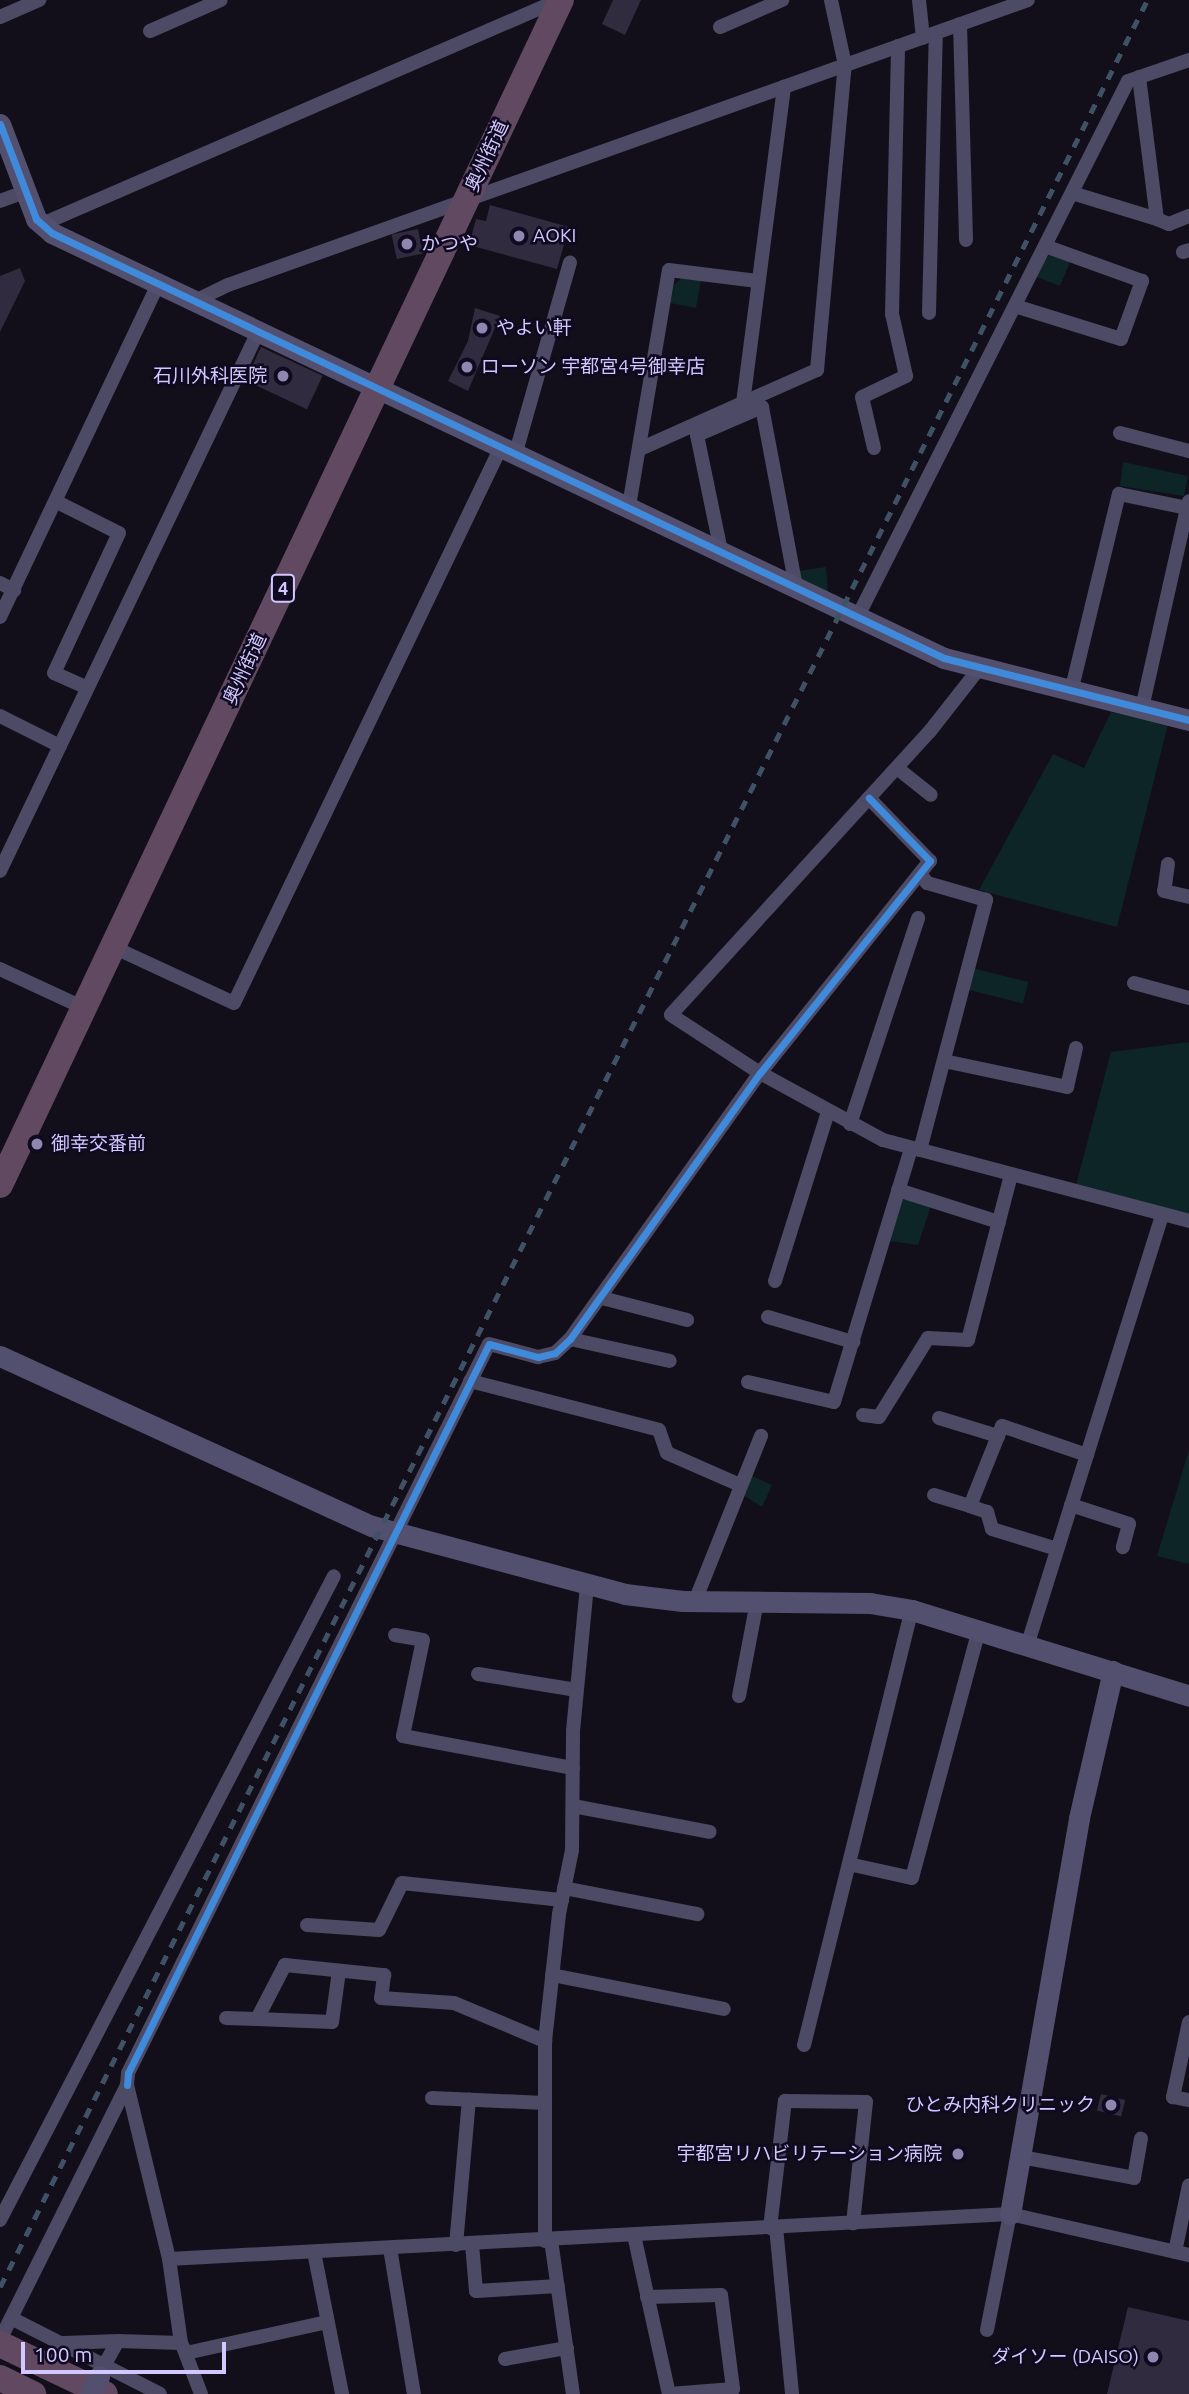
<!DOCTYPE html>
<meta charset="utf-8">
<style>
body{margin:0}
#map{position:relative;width:1189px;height:2394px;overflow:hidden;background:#120f1a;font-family:Ubuntu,"Noto Sans JP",sans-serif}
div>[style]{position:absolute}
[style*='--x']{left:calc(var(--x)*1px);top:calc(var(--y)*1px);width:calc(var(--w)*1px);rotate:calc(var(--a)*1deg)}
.green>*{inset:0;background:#0e2527;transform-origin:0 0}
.building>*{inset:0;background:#302b3e;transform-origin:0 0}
.street>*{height:14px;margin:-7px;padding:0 7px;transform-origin:7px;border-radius:7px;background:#4c4a64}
.secondary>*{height:21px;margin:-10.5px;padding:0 10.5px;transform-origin:10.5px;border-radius:10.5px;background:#53506f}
.highway>*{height:26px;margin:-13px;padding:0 13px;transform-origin:13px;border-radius:13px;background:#614962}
.rail>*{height:4.5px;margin-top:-2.25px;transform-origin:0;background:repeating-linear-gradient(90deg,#3f5165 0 10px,transparent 0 19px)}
.secondary-bridge>*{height:21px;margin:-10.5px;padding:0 10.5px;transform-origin:10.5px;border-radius:10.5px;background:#53506f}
.cycleway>*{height:7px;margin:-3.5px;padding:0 3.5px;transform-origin:3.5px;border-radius:3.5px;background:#408adc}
.dots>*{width:19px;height:19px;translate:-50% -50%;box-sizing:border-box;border:4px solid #0f0a1f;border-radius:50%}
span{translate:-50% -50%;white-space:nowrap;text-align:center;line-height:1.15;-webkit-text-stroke:5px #0f0a1f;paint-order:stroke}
.shield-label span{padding:2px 5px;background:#0f0a1f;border:2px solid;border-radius:5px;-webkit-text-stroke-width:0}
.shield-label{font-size:18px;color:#d2c8ff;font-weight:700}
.street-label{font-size:19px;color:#d2c8ff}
.poi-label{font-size:19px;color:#d2c8ff}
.left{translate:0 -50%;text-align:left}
.right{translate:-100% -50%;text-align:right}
.scale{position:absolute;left:21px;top:2342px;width:205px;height:32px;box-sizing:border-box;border:4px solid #d2c8ff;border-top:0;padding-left:9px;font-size:21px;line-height:24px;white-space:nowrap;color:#d2c8ff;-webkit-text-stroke:5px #0f0a1f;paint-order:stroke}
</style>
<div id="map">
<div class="green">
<div style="clip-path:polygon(1049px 255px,1070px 262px,1060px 286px,1034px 276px)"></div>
<div style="clip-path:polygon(682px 278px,701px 280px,696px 308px,670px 303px,674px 285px)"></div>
<div style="clip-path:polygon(1123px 462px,1188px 476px,1184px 496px,1120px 486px)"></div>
<div style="clip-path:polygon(826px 567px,828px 593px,801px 581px,799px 571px)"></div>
<div style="clip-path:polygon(1111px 712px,1168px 724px,1117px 927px,979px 890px,1053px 754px,1084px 768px)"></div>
<div style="left:972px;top:968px;width:58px;height:22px;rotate:14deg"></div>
<div style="clip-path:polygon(1189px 1042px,1189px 1215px,1076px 1185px,1111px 1052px)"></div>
<div style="clip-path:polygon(903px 1194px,932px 1203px,918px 1245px,890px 1241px)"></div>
<div style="clip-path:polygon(1189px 1450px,1189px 1564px,1157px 1556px)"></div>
<div style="clip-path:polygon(750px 1475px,772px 1485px,762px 1507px,742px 1494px)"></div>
</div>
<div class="building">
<div style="clip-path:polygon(613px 0,641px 0,625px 35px,602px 24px)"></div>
<div style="clip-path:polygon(490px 205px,569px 227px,557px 269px,469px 245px,476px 219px,486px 221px)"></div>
<div style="left:418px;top:229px;width:25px;height:27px;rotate:78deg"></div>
<div style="clip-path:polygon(20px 268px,25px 281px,0 332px,0 276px)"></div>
<div style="clip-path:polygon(475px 308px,500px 316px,468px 391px,448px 381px,468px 341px)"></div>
<div style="left:261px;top:347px;width:68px;height:37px;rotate:25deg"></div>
<div style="left:1101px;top:2094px;width:25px;height:17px;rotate:14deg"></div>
<div style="clip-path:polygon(1128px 2307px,1189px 2321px,1189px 2394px,1107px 2394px)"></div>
</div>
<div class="street">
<div style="--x:919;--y:0;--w:38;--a:84"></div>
<div style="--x:0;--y:17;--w:43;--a:-23.6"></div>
<div style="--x:960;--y:24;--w:216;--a:88.4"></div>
<div style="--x:720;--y:27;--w:68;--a:-23.5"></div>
<div style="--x:150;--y:31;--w:77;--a:-23.6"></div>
<div style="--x:1139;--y:77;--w:143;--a:82.8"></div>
<div style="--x:1157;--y:219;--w:13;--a:23"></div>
<div style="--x:1169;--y:224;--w:22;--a:-22"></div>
<div style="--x:1072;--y:193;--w:89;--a:17"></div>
<div style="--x:0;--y:201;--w:27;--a:-20"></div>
<div style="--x:40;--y:225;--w:566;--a:-23.44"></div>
<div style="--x:1183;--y:252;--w:6;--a:-18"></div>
<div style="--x:195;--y:301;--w:37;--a:-26"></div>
<div style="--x:228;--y:285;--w:849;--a:-19.61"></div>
<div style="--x:1015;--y:306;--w:111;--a:17.3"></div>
<div style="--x:1121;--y:339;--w:62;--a:-70.1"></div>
<div style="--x:1142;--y:281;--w:103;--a:-160.2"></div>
<div style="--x:929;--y:313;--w:280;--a:-88.6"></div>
<div style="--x:743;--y:403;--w:319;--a:-82.6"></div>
<div style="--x:1120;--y:433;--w:71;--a:14.6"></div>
<div style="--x:874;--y:448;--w:52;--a:-103.2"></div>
<div style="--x:862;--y:397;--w:49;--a:-25.5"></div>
<div style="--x:906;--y:376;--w:64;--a:-102.7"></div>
<div style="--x:892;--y:314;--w:268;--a:-88.7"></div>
<div style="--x:640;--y:449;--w:194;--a:-24.1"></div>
<div style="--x:817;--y:370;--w:306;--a:-84.8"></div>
<div style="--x:845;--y:65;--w:66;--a:-102.2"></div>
<div style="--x:516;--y:452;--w:197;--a:-74.1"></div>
<div style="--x:57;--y:502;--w:69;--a:26.6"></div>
<div style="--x:119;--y:533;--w:154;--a:114.9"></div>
<div style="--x:54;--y:673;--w:36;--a:24"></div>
<div style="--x:629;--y:506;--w:239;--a:-80.4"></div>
<div style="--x:669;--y:270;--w:89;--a:7.1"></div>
<div style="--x:721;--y:551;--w:118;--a:-101.7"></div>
<div style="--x:697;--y:435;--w:71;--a:-23.3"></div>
<div style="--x:762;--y:407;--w:183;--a:79.3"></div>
<div style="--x:0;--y:583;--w:16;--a:27"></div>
<div style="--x:858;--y:616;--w:599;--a:-63.22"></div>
<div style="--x:1128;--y:81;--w:65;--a:-19"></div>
<div style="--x:0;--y:617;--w:369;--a:-64.6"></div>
<div style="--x:978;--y:670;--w:78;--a:128.2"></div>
<div style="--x:930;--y:731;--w:384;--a:132.4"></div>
<div style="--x:671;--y:1015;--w:106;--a:33.1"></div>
<div style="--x:760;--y:1073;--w:140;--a:28.6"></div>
<div style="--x:883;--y:1140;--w:317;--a:14.8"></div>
<div style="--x:1071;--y:692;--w:204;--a:-76.4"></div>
<div style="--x:1119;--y:494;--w:69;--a:11.6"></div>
<div style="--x:1187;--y:508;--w:7;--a:-74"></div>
<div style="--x:1142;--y:708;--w:205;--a:-77.3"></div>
<div style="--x:0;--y:716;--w:67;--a:26.6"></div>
<div style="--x:897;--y:768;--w:43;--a:38.5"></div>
<div style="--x:1168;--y:864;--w:27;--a:98"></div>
<div style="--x:1164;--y:891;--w:26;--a:13"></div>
<div style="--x:0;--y:871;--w:598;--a:-64.42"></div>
<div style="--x:113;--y:947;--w:133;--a:24.8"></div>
<div style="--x:234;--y:1003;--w:619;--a:-64.35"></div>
<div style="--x:0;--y:969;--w:93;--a:24.9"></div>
<div style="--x:1134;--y:983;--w:57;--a:15.3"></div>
<div style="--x:944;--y:1061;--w:126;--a:11.9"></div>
<div style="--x:1067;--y:1087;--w:40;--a:-77"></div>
<div style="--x:850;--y:1124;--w:217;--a:-71.7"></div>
<div style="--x:920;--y:1150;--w:259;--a:-75.2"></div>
<div style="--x:986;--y:900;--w:61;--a:-163.9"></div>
<div style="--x:927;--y:883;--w:12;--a:-125"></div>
<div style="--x:898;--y:1190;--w:106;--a:17.6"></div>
<div style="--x:775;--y:1281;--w:177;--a:-72.6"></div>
<div style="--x:602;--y:1298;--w:88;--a:14.5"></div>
<div style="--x:768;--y:1317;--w:89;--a:16.4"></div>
<div style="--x:570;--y:1339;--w:102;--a:12.4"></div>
<div style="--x:470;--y:1381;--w:195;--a:14.5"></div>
<div style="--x:659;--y:1430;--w:24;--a:71"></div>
<div style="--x:667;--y:1453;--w:80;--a:23.7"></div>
<div style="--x:748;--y:1382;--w:88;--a:13.1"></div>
<div style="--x:834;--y:1402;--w:265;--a:-73.1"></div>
<div style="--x:863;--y:1415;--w:16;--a:7"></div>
<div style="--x:879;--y:1417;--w:93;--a:-58.2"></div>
<div style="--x:928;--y:1338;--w:40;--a:2.9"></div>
<div style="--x:968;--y:1340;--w:171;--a:-75.4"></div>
<div style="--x:939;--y:1418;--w:62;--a:17"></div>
<div style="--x:934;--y:1495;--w:38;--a:17"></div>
<div style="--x:1071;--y:1505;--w:61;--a:18.1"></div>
<div style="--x:1129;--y:1524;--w:24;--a:105"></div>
<div style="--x:1057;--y:1549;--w:68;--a:-162.9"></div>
<div style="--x:992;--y:1529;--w:18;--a:-106"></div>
<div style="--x:987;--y:1512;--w:18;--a:-161"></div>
<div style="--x:970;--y:1506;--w:86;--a:-68.2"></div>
<div style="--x:1002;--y:1426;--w:90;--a:18.8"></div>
<div style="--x:695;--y:1601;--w:178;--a:-68.2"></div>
<div style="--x:395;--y:1635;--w:28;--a:10"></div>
<div style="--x:423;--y:1640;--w:98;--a:101.8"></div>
<div style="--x:403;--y:1736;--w:173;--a:10.7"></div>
<div style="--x:1028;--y:1643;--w:448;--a:-72.6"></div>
<div style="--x:478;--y:1674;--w:100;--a:9.2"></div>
<div style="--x:739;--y:1696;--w:96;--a:-79.2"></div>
<div style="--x:573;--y:1806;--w:139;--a:10.7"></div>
<div style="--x:853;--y:1865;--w:60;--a:12.4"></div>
<div style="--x:912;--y:1878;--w:258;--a:-74.9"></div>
<div style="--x:564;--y:1888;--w:136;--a:11.1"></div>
<div style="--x:307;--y:1925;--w:72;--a:4"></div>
<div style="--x:379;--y:1930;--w:52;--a:-63.9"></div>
<div style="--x:402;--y:1883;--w:161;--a:6.1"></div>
<div style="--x:552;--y:1975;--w:175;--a:11.2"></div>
<div style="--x:226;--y:2018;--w:31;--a:2"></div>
<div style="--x:257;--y:2019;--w:61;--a:-62.6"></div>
<div style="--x:285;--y:1965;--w:100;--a:5.8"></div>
<div style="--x:384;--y:1975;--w:23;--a:97"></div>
<div style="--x:381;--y:1998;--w:73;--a:3.9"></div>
<div style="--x:454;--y:2003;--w:99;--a:22.7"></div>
<div style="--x:257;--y:2019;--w:75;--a:2.3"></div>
<div style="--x:332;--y:2022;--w:51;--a:-82.2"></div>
<div style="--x:1189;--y:2022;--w:77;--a:102"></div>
<div style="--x:1173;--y:2097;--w:16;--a:11"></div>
<div style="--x:804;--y:2045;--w:448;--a:-76.1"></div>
<div style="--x:127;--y:2085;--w:12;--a:-85"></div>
<div style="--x:128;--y:2073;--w:813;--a:-63.66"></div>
<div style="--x:489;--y:1344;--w:51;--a:14.9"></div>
<div style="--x:538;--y:1357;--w:17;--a:-13"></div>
<div style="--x:555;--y:1353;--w:21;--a:-43"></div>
<div style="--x:570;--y:1339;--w:327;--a:-54.5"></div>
<div style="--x:760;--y:1073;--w:272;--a:-51.3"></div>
<div style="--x:930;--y:861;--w:88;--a:-134.1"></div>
<div style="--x:432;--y:2098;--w:113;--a:2.5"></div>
<div style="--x:1021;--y:2157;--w:115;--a:10.5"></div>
<div style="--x:1134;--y:2178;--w:40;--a:-80"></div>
<div style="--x:0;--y:2220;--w:725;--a:-62.59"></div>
<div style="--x:776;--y:2227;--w:168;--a:84.5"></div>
<div style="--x:770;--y:2228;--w:128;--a:-83.3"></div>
<div style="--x:785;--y:2101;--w:81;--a:0.7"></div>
<div style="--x:866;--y:2102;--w:122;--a:96.1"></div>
<div style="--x:634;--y:2235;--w:163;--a:77.6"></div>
<div style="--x:551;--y:2240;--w:156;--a:81.9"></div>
<div style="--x:545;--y:2241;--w:200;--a:-90"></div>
<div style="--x:545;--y:2041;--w:128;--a:-83.7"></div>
<div style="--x:559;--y:1914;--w:65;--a:-78.5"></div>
<div style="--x:572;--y:1850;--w:119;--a:-89.5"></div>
<div style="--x:573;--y:1731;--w:147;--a:-84.5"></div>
<div style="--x:472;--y:2244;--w:47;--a:85.1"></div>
<div style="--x:476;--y:2291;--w:82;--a:-3.5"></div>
<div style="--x:456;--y:2245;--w:146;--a:-84.9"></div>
<div style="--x:390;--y:2248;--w:148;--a:80.7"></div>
<div style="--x:314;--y:2252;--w:145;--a:78.8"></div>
<div style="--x:1175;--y:2252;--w:68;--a:-78.2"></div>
<div style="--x:647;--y:2297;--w:74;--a:-1.5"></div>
<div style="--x:721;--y:2295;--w:95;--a:82.7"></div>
<div style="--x:733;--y:2389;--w:64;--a:175.5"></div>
<div style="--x:11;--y:2318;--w:167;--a:27"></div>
<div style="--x:987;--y:2330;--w:118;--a:-78.8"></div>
<div style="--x:0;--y:2340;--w:285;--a:-63.5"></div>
<div style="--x:127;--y:2085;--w:179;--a:76.4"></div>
<div style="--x:64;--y:2343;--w:54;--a:-2.1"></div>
<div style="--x:183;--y:2347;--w:50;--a:69"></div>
<div style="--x:186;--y:2353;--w:144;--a:-12.4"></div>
<div style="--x:505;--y:2359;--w:63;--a:-10.1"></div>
<div style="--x:105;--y:2364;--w:26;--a:-61"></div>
<div style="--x:118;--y:2341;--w:63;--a:1.8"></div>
<div style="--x:181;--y:2343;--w:85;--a:-98.1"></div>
<div style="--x:169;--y:2259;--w:842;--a:-3.06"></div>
<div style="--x:1010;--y:2214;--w:184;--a:12.9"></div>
</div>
<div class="secondary">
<div style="--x:0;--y:124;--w:102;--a:69.2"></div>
<div style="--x:36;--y:219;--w:21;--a:41"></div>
<div style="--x:52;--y:233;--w:988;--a:25.48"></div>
<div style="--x:944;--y:658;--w:253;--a:14.2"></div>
<div style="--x:0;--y:1356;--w:409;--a:24.6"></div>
<div style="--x:372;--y:1526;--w:262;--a:15"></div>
<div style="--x:625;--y:1594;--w:58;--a:6.9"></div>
<div style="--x:683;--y:1601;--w:187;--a:0.6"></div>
<div style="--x:870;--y:1603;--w:43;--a:9.5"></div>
<div style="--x:912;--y:1610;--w:290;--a:17.2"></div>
<div style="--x:1010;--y:2214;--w:402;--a:-80.1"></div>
<div style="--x:1079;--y:1818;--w:151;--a:-77"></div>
</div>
<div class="highway">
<div style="--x:0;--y:1185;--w:1311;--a:-64.67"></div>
<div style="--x:0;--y:2344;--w:116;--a:25.5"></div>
<div style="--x:0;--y:2378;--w:37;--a:26"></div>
</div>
<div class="rail">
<div style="--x:0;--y:2287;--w:2559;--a:-63.36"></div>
</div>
<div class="secondary-bridge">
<div style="--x:90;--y:2394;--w:20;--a:-63"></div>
</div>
<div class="cycleway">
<div style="--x:0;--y:124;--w:102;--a:69.2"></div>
<div style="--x:36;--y:219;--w:21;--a:41"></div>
<div style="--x:52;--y:233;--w:988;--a:25.48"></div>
<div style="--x:944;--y:658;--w:253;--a:14.2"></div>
<div style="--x:127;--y:2085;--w:12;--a:-85"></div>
<div style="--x:128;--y:2073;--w:813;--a:-63.66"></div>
<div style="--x:489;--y:1344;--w:51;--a:14.9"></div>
<div style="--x:538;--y:1357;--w:17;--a:-13"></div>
<div style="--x:555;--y:1353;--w:21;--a:-43"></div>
<div style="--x:570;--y:1339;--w:327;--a:-54.5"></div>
<div style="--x:760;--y:1073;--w:272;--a:-51.3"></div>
<div style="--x:930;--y:861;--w:88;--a:-134.1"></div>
</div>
<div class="dots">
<div style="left:519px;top:236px;background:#8f87af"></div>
<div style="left:407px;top:244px;background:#8f87af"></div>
<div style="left:482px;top:328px;background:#8f87af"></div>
<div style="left:467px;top:367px;background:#8f87af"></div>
<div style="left:283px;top:376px;background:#8f87af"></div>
<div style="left:37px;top:1144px;background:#8f87af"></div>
<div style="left:1111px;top:2105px;background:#8f87af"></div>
<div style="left:958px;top:2154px;background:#8f87af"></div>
<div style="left:1153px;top:2357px;background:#8f87af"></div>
</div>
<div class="shield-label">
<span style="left:283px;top:588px">4</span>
</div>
<div class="street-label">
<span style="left:487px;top:156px;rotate:-65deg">奥州街道</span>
<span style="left:245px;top:669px;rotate:-65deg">奥州街道</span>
</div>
<div class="poi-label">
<span class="left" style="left:533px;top:236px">AOKI</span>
<span class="left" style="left:421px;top:244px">かつや</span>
<span class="left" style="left:496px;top:328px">やよい軒</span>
<span class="left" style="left:481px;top:367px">ローソン 宇都宮4号御幸店</span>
<span class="right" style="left:267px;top:376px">石川外科医院</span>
<span class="left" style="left:51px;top:1144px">御幸交番前</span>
<span class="right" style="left:1095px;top:2105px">ひとみ内科クリニック</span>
<span class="right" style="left:942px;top:2154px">宇都宮リハビリテーション病院</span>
<span class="right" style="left:1139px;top:2357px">ダイソー (DAISO)</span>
</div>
<div class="scale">100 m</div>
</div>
